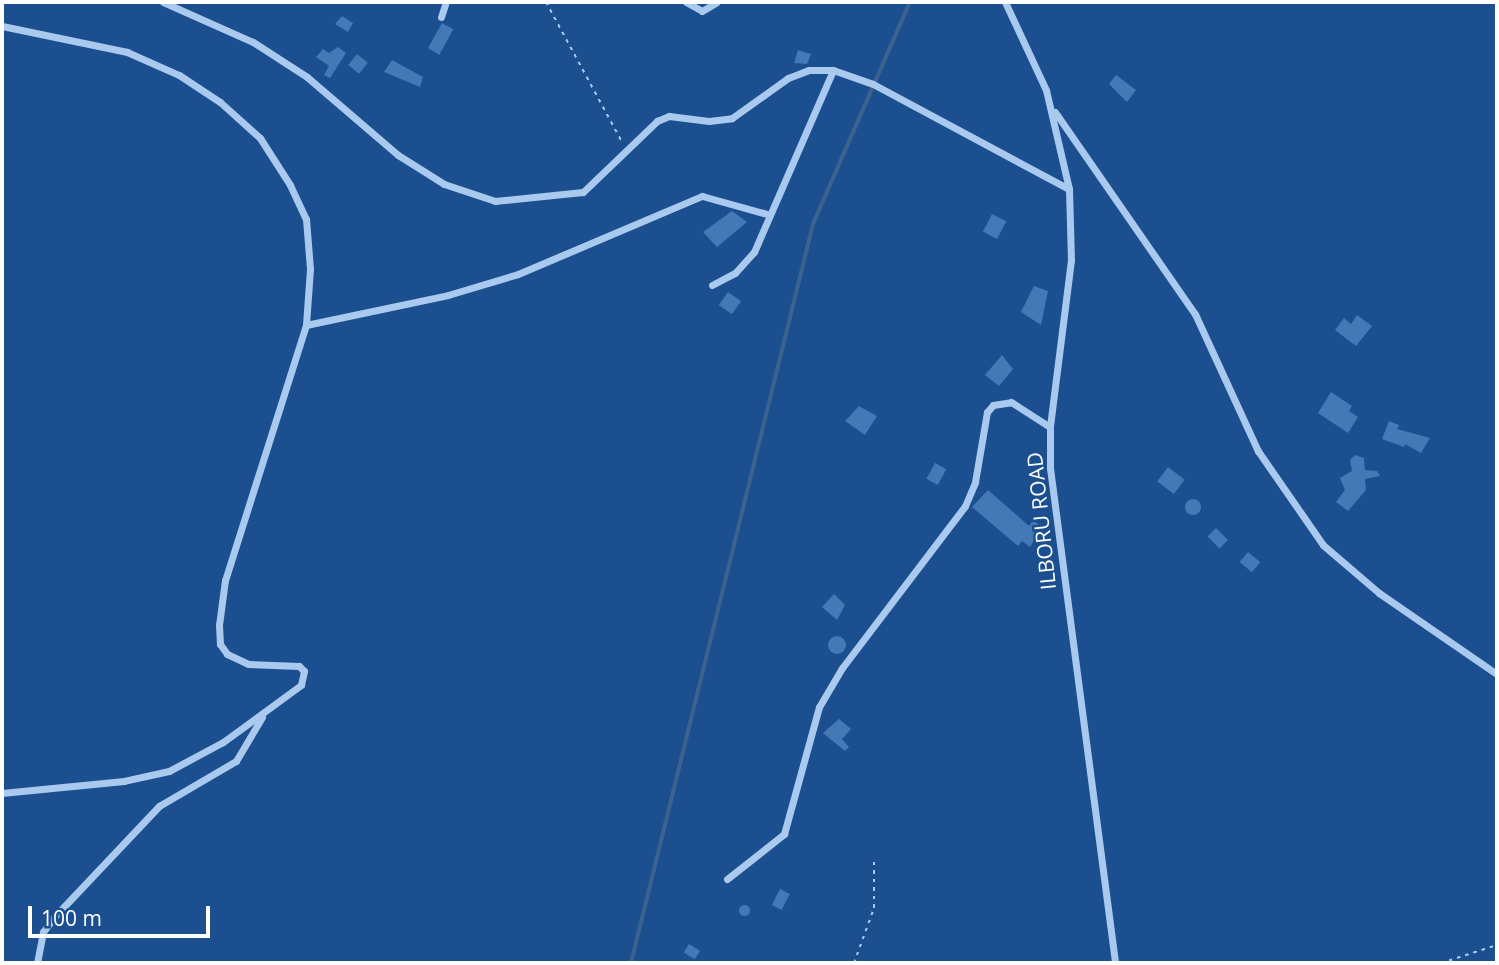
<!DOCTYPE html>
<style>
body{margin:0}
#map{position:relative;width:1499px;height:965px;overflow:hidden;background:#1b4f8f;font-family:"Open Sans",sans-serif}
div>[style]{position:absolute}
[style*='--x']{left:calc(var(--x)*1px);top:calc(var(--y)*1px);width:calc(var(--w)*1px);rotate:calc(var(--a)*1deg)}
.stream>*{height:3.5px;margin:-1.75px;padding:0 1.75px;transform-origin:1.75px;border-radius:1.75px;background:#3c6290}
.building>*{inset:0;background:#4478b7;transform-origin:0 0}
.round{border-radius:50%}
.path>*{height:2px;margin-top:-1px;transform-origin:0;background:repeating-linear-gradient(90deg,#a9c9ee 0 3.5px,transparent 0 8.5px)}
.minor>*{height:7px;margin:-3.5px;padding:0 3.5px;transform-origin:3.5px;border-radius:3.5px;background:#a9c9ee}
span{translate:-50% -50%;white-space:nowrap;text-align:center;line-height:1.15;-webkit-text-stroke:5px #1b4f8f;paint-order:stroke}
.street-label{font-size:21px;color:#fff}
.frame{position:absolute;inset:0;border:4px solid #fff;pointer-events:none}
.scale{position:absolute;left:28px;top:906px;width:182px;height:32px;box-sizing:border-box;border:4px solid #fff;border-top:0;padding-left:9px;font-size:21px;line-height:24px;white-space:nowrap;color:#fff;-webkit-text-stroke:5px #1b4f8f;paint-order:stroke}
</style>
<div id="map">
<div class="stream">
<div style="--x:631;--y:963;--w:761;--a:-76.16"></div>
<div style="--x:813;--y:224;--w:242;--a:-66.4"></div>
</div>
<div class="building">
<div style="clip-path:polygon(342px 16px,353px 23px,348px 32px,335px 24px)"></div>
<div style="left:442px;top:23px;width:13px;height:29px;rotate:29deg"></div>
<div style="clip-path:polygon(338px 47px,346px 53px,330px 78px,324px 75px,329px 66px,316px 57px,323px 49px,329px 53px)"></div>
<div style="clip-path:polygon(798px 50px,811px 54px,807px 64px,794px 63px)"></div>
<div style="left:357px;top:54px;width:14px;height:14px;rotate:39deg"></div>
<div style="clip-path:polygon(392px 60px,423px 77px,420px 87px,384px 72px)"></div>
<div style="clip-path:polygon(1116px 75px,1136px 90px,1127px 102px,1109px 84px)"></div>
<div style="clip-path:polygon(732px 211px,747px 222px,717px 247px,703px 232px)"></div>
<div style="left:992px;top:214px;width:16px;height:20px;rotate:27deg"></div>
<div style="clip-path:polygon(1034px 286px,1048px 291px,1041px 325px,1021px 312px)"></div>
<div style="left:728px;top:292px;width:16px;height:16px;rotate:35deg"></div>
<div style="clip-path:polygon(1357px 315px,1372px 326px,1356px 346px,1335px 330px,1344px 318px,1351px 324px)"></div>
<div style="clip-path:polygon(1002px 355px,1013px 369px,999px 386px,985px 375px)"></div>
<div style="clip-path:polygon(1331px 392px,1352px 406px,1349px 411px,1358px 417px,1348px 433px,1318px 413px)"></div>
<div style="clip-path:polygon(859px 406px,877px 416px,865px 435px,845px 421px)"></div>
<div style="clip-path:polygon(1389px 421px,1399px 425px,1397px 429px,1430px 438px,1421px 453px,1405px 444px,1404px 447px,1382px 439px)"></div>
<div style="clip-path:polygon(1355px 455px,1364px 458px,1365px 470px,1377px 471px,1380px 476px,1365px 479px,1366px 490px,1348px 511px,1336px 502px,1345px 490px,1340px 478px,1352px 471px,1350px 460px)"></div>
<div style="left:935px;top:463px;width:13px;height:18px;rotate:29deg"></div>
<div style="left:1168px;top:467px;width:21px;height:18px;rotate:37deg"></div>
<div style="clip-path:polygon(988px 490px,1029px 526px,1033px 520px,1042px 527px,1030px 547px,1022px 541px,1018px 546px,972px 507px)"></div>
<div class="round" style="left:1185px;top:499px;width:16px;height:16px"></div>
<div style="left:1216px;top:528px;width:17px;height:12px;rotate:45deg"></div>
<div style="left:1248px;top:552px;width:16px;height:13px;rotate:40deg"></div>
<div style="clip-path:polygon(834px 594px,845px 605px,837px 620px,822px 607px)"></div>
<div class="round" style="left:828px;top:636px;width:18px;height:18px"></div>
<div style="clip-path:polygon(839px 719px,851px 729px,842px 739px,849px 747px,845px 751px,823px 733px)"></div>
<div style="left:780px;top:889px;width:11px;height:18px;rotate:27deg"></div>
<div class="round" style="left:738.5px;top:904.5px;width:11px;height:11px"></div>
<div style="left:689px;top:944px;width:13px;height:10px;rotate:32deg"></div>
</div>
<div class="path">
<div style="--x:546;--y:2;--w:159;--a:61.5"></div>
<div style="--x:854;--y:963;--w:59;--a:-70"></div>
<div style="--x:874;--y:908;--w:51;--a:-90"></div>
<div style="--x:1441;--y:963;--w:59;--a:-17.8"></div>
</div>
<div class="minor">
<div style="--x:163;--y:2;--w:98;--a:24"></div>
<div style="--x:253;--y:42;--w:64;--a:32.9"></div>
<div style="--x:307;--y:77;--w:120;--a:40.6"></div>
<div style="--x:398;--y:155;--w:54;--a:32.2"></div>
<div style="--x:444;--y:184;--w:54;--a:18.4"></div>
<div style="--x:495;--y:201;--w:88;--a:-5.8"></div>
<div style="--x:583;--y:192;--w:103;--a:-43.8"></div>
<div style="--x:657;--y:121;--w:13;--a:-23"></div>
<div style="--x:669;--y:116;--w:40;--a:7.1"></div>
<div style="--x:709;--y:121;--w:23;--a:-7"></div>
<div style="--x:732;--y:118;--w:69;--a:-35.5"></div>
<div style="--x:788;--y:78;--w:22;--a:-21"></div>
<div style="--x:809;--y:70;--w:24;--a:0"></div>
<div style="--x:833;--y:70;--w:42;--a:19.3"></div>
<div style="--x:873;--y:84;--w:222;--a:28.2"></div>
<div style="--x:686;--y:2;--w:18;--a:29"></div>
<div style="--x:702;--y:11;--w:17;--a:-31"></div>
<div style="--x:1005;--y:2;--w:97;--a:65"></div>
<div style="--x:1046;--y:90;--w:102;--a:76.9"></div>
<div style="--x:1069;--y:189;--w:71;--a:88.4"></div>
<div style="--x:1071;--y:260;--w:168;--a:97.2"></div>
<div style="--x:1050;--y:427;--w:41;--a:90"></div>
<div style="--x:1050;--y:468;--w:499;--a:82.5"></div>
<div style="--x:441;--y:17;--w:16;--a:-72"></div>
<div style="--x:2;--y:26;--w:128;--a:11.7"></div>
<div style="--x:127;--y:52;--w:57;--a:23.9"></div>
<div style="--x:179;--y:75;--w:49;--a:33.4"></div>
<div style="--x:220;--y:102;--w:54;--a:42"></div>
<div style="--x:260;--y:138;--w:56;--a:57.4"></div>
<div style="--x:290;--y:185;--w:38;--a:65"></div>
<div style="--x:306;--y:219;--w:50;--a:85.4"></div>
<div style="--x:310;--y:269;--w:56;--a:94.1"></div>
<div style="--x:306;--y:325;--w:268;--a:107.6"></div>
<div style="--x:225;--y:580;--w:45;--a:97.6"></div>
<div style="--x:219;--y:625;--w:19;--a:87"></div>
<div style="--x:220;--y:644;--w:12;--a:55"></div>
<div style="--x:227;--y:654;--w:23;--a:25"></div>
<div style="--x:248;--y:664;--w:51;--a:2.2"></div>
<div style="--x:299;--y:666;--w:7;--a:45"></div>
<div style="--x:304;--y:671;--w:14;--a:102"></div>
<div style="--x:301;--y:685;--w:97;--a:143.8"></div>
<div style="--x:223;--y:742;--w:61;--a:151.8"></div>
<div style="--x:169;--y:771;--w:46;--a:167.5"></div>
<div style="--x:124;--y:781;--w:123;--a:174.4"></div>
<div style="--x:1055;--y:112;--w:246;--a:55.3"></div>
<div style="--x:1195;--y:314;--w:151;--a:65.3"></div>
<div style="--x:1258;--y:451;--w:114;--a:55.3"></div>
<div style="--x:1323;--y:545;--w:74;--a:40.6"></div>
<div style="--x:1379;--y:593;--w:143;--a:34.5"></div>
<div style="--x:712;--y:285;--w:26;--a:-28"></div>
<div style="--x:735;--y:273;--w:28;--a:-48"></div>
<div style="--x:754;--y:252;--w:198;--a:-66.5"></div>
<div style="--x:306;--y:325;--w:145;--a:-11.9"></div>
<div style="--x:448;--y:295;--w:73;--a:-16.7"></div>
<div style="--x:518;--y:274;--w:200;--a:-23"></div>
<div style="--x:702;--y:196;--w:67;--a:15.5"></div>
<div style="--x:727;--y:879;--w:73;--a:-38.3"></div>
<div style="--x:784;--y:834;--w:132;--a:-74.6"></div>
<div style="--x:819;--y:707;--w:45;--a:-59.5"></div>
<div style="--x:842;--y:668;--w:203;--a:-52.8"></div>
<div style="--x:965;--y:506;--w:26;--a:-67"></div>
<div style="--x:975;--y:482;--w:71;--a:-80.3"></div>
<div style="--x:987;--y:412;--w:9;--a:-49"></div>
<div style="--x:993;--y:405;--w:18;--a:-9"></div>
<div style="--x:1011;--y:402;--w:46;--a:32.7"></div>
<div style="--x:37;--y:963;--w:32;--a:-79"></div>
<div style="--x:43;--y:932;--w:21;--a:-53"></div>
<div style="--x:56;--y:915;--w:150;--a:-46.6"></div>
<div style="--x:159;--y:806;--w:89;--a:-30.3"></div>
<div style="--x:236;--y:761;--w:51;--a:-59.4"></div>
</div>
<div class="street-label">
<span style="left:1041px;top:521px;rotate:-96deg">ILBORU ROAD</span>
</div>
<div class="frame"></div>
<div class="scale">100 m</div>
</div>
